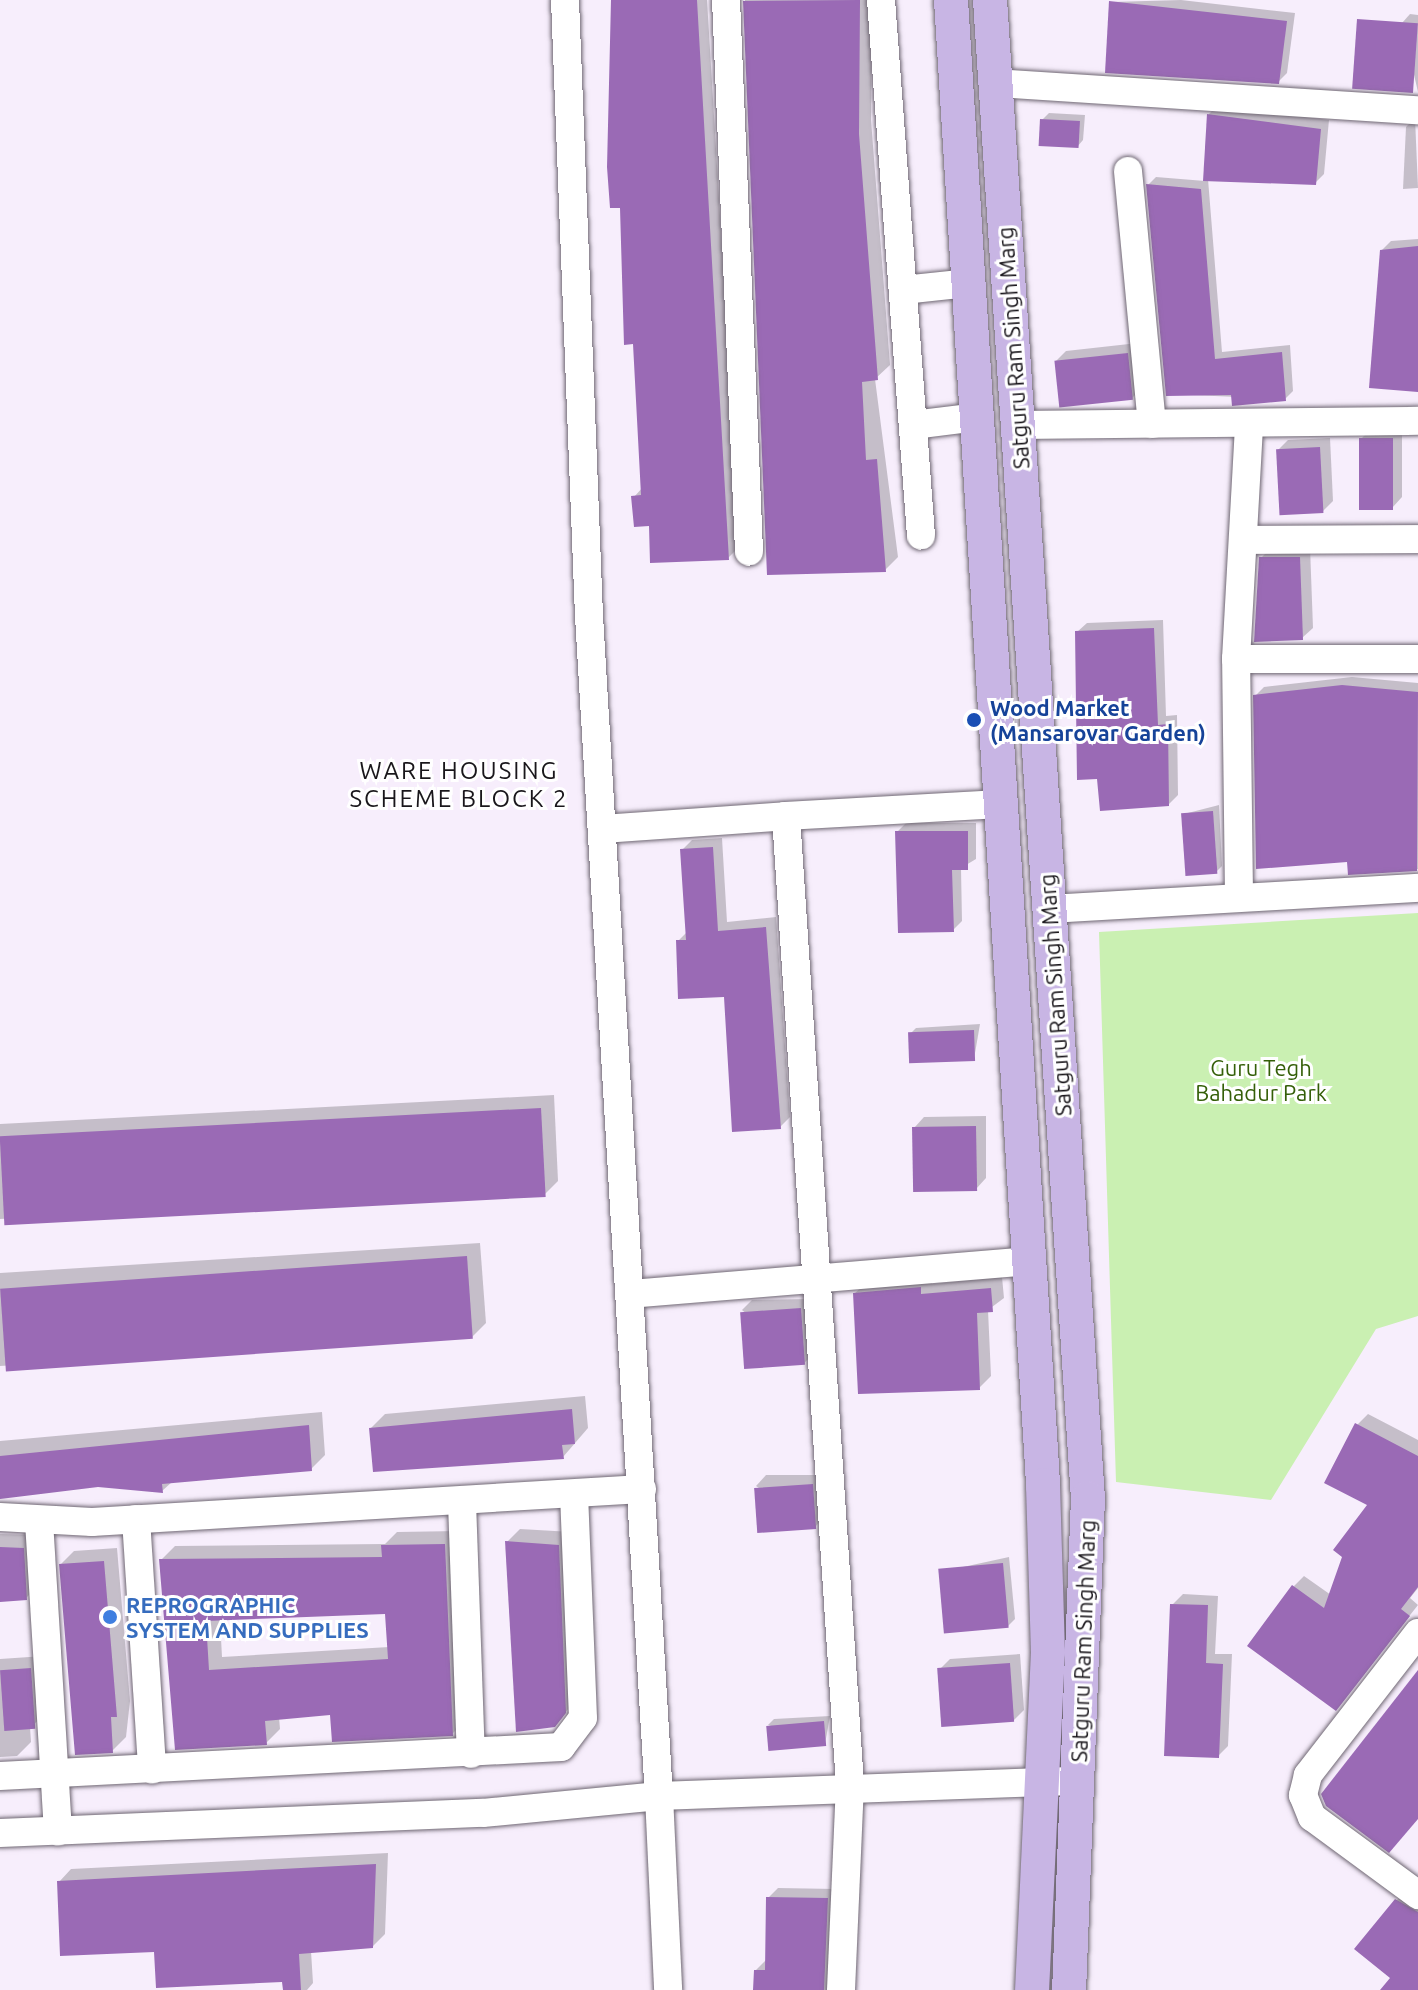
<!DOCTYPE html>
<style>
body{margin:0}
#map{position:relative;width:1418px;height:1990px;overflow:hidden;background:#f7eefc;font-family:Ubuntu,sans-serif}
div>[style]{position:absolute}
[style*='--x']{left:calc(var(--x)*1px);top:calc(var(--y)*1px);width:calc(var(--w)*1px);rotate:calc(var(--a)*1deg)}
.green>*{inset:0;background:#caf0b2}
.shadow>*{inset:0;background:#0003}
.building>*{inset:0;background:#9a6ab5;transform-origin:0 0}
.roads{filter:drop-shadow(0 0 2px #6f6773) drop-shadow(0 0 2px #6f6773)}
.minor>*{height:28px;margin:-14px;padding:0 14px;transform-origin:14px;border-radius:14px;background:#fff}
.major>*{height:34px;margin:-17px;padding:0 17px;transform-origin:17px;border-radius:17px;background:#c8b5e4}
.dots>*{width:22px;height:22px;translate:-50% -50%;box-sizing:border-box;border:4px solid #fff;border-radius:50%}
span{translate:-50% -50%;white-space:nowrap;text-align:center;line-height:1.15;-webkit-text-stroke:6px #fff;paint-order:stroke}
.street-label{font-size:22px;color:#19161b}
.transit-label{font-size:22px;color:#164399;font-weight:700}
.left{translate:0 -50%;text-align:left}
.park-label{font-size:22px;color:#345f08}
.shop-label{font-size:22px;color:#366cbe;font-weight:700}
.neighbourhood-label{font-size:24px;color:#19161b;letter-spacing:2px}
</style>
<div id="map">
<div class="green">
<div style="clip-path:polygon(1418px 913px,1418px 1316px,1376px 1329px,1271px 1500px,1116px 1482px,1099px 932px)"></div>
</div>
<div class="shadow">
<div style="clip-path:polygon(613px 0,707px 0,740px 546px,728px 558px,651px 524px,634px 497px,643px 487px)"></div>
<div style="clip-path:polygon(745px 0,872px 0,871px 120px,890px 365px,875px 379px,898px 557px,885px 570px,769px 573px)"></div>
<div style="clip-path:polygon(1181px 0,1295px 13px,1287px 73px,1278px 82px,1111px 2px)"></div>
<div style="clip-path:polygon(1410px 14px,1418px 15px,1418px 92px,1402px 23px)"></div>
<div style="clip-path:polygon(1218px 105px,1329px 120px,1324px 174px,1315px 183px,1208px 179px,1222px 352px,1290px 345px,1293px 391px,1285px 399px,1168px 394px,1148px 185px,1156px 177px,1205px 181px,1209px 114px)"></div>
<div style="clip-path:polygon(1049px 113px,1085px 115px,1083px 140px,1077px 147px,1042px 120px)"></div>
<div style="clip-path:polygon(1415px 118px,1418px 188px,1403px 189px,1406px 127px)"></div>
<div style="clip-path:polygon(1418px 239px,1418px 389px,1382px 250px,1391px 241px)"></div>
<div style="clip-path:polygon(1138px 343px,1142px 388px,1132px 398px,1056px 361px,1066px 351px)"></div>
<div style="clip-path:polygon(1371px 429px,1402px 429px,1402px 497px,1392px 508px,1361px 439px)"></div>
<div style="clip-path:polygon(1330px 438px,1333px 501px,1323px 511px,1278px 450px,1288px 440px)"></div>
<div style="clip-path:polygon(1310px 547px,1313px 628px,1302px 638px,1261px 558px,1271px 548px)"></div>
<div style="clip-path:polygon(1163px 620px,1166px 716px,1177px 715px,1178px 795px,1169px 804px,1077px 632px,1087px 623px)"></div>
<div style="clip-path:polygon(1352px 677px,1418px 683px,1418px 869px,1350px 873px,1349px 860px,1255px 696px,1264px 687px)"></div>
<div style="clip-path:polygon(1219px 805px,1222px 866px,1216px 872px,1184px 814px)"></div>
<div style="clip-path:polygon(906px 823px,976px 823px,976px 859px,961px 868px,962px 921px,953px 930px,897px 832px)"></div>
<div style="clip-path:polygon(722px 838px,727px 922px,776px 917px,790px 1117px,780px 1127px,726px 995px,678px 941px,687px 932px,682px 850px,692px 840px)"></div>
<div style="clip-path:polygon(980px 1024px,974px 1059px,910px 1034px,916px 1028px)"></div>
<div style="clip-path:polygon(554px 1095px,558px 1181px,544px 1195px,0 1219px,0 1124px)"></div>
<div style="clip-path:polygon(986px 1116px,986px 1178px,976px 1189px,914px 1128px,924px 1117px)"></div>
<div style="clip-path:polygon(480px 1243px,486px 1323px,472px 1337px,0 1366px,0 1273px)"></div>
<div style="clip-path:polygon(931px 1276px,932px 1284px,1002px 1277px,1004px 1298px,988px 1310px,991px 1376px,979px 1388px,855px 1293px,867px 1282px)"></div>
<div style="clip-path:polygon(811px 1299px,815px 1353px,804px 1363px,742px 1310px,752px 1300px)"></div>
<div style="clip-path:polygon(585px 1396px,588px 1428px,563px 1457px,371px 1428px,385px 1414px)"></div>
<div style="clip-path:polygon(322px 1412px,325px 1455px,311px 1469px,172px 1482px,162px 1491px,98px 1485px,0 1496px,0 1441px)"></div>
<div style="clip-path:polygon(1368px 1414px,1418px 1440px,1418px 1588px,1410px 1598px,1418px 1605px,1336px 1709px,1294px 1586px,1304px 1576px,1331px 1595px,1370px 1505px,1357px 1425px)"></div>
<div style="clip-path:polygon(766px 1475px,823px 1475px,825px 1516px,815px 1527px,756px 1486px)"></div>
<div style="clip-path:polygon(520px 1529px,572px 1532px,579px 1697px,554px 1725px,507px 1542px)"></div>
<div style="clip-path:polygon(evenodd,458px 1531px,466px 1720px,452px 1734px,331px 1713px,279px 1717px,280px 1729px,266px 1743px,177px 1748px,161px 1560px,175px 1546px,385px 1544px,397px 1532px,458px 1531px,387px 1612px,389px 1647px,222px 1657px,220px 1619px,387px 1612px)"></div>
<div style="clip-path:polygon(0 1534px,37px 1535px,40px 1584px,26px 1598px,0 1600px)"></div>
<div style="clip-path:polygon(117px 1548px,130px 1701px,126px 1737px,112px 1751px,61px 1564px,74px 1551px)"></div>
<div style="clip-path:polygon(1009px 1557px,1015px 1619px,1008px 1626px,940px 1572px)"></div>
<div style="clip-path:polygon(1183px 1594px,1218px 1596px,1215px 1654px,1232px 1654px,1228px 1746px,1218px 1756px,1172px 1605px)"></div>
<div style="clip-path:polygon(1020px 1654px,1024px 1710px,1014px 1720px,939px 1670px,950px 1659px)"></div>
<div style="clip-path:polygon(44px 1656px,48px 1713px,30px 1727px,31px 1742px,17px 1756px,0 1757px,0 1659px)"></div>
<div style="clip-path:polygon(830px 1716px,825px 1744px,768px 1725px,774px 1719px)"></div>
<div style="clip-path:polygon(388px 1853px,385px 1934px,372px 1947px,311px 1951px,313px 1983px,307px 1990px,285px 1990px,284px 1980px,156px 1950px,59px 1882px,71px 1869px)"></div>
<div style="clip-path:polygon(778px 1888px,837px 1889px,834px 1990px,755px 1990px,756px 1970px,766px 1960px,768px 1898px)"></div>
<div style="clip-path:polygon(1406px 1891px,1418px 1899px,1418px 1990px,1383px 1990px,1392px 1977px,1396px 1901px)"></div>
</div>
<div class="building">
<div style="clip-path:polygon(611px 0,697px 0,729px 560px,650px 563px,649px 526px,634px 527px,631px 496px,641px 495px,633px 344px,624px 345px,620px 208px,610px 208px,607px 167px)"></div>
<div style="clip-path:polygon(860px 0,859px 134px,878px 380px,862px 382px,866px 460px,877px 459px,886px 572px,767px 575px,743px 1px)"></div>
<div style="clip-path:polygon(1109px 1px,1287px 21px,1279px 84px,1105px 73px)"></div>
<div style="left:1357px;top:19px;width:61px;height:70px;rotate:4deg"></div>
<div style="clip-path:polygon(1207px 114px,1321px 129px,1316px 185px,1203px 181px)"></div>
<div style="left:1040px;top:119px;width:40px;height:27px;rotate:3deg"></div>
<div style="clip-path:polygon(1146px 184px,1201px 189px,1215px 359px,1282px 352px,1286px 401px,1232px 406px,1231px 395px,1166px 396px)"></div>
<div style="clip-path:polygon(1418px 246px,1418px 392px,1369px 388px,1380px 250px)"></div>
<div style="left:1128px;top:353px;width:47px;height:74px;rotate:84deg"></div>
<div style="left:1393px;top:438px;width:72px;height:34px;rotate:90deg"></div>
<div style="left:1320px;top:447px;width:66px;height:44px;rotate:87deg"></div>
<div style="clip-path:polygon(1259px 557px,1300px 557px,1303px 640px,1254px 642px)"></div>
<div style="clip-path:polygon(1154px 628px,1158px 725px,1168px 724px,1169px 806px,1100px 811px,1097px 779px,1077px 780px,1075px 631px)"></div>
<div style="clip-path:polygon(1342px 685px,1418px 692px,1417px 871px,1348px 875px,1347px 862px,1256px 869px,1253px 695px)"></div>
<div style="left:1213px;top:811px;width:63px;height:32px;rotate:86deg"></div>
<div style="clip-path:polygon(895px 831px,968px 831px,968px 870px,952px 870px,954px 932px,898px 933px)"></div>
<div style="clip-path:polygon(713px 847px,718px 931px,766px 927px,781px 1129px,732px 1132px,724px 997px,678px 999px,676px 940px,686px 940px,680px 849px)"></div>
<div style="left:974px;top:1030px;width:31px;height:66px;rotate:88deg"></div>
<div style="left:541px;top:1108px;width:89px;height:542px;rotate:87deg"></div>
<div style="left:976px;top:1126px;width:65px;height:64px;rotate:89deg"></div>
<div style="left:467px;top:1256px;width:83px;height:468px;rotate:86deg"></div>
<div style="clip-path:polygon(921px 1287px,921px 1294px,991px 1288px,993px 1312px,977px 1313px,980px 1390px,858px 1394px,853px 1293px)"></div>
<div style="left:801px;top:1308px;width:57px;height:61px;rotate:86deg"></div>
<div style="clip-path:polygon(572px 1409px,575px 1444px,562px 1445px,564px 1459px,373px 1472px,369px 1428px)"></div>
<div style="clip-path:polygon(1355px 1423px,1418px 1456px,1418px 1587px,1401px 1609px,1410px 1616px,1336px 1711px,1247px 1646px,1292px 1585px,1324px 1608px,1342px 1557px,1333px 1550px,1367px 1505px,1324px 1483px)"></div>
<div style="clip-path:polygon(309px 1425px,312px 1471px,162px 1484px,163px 1493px,98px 1487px,0 1499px,0 1456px)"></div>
<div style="left:813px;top:1484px;width:45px;height:59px;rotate:86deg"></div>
<div style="clip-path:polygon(505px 1541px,559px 1545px,566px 1713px,555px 1727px,516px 1732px)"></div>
<div style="clip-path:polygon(evenodd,445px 1544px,453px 1736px,332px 1742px,330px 1715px,265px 1721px,267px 1745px,175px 1750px,159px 1559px,382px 1557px,381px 1545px,445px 1544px,385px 1614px,388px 1659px,209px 1670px,206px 1621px,385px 1614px)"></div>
<div style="clip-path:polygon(0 1547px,24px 1548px,27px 1600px,0 1602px)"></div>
<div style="clip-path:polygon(104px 1561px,117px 1717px,111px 1717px,113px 1753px,75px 1755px,59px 1564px)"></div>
<div style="left:1003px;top:1563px;width:65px;height:65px;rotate:85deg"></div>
<div style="clip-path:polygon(1170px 1604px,1208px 1605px,1206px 1663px,1223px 1664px,1219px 1758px,1164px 1756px)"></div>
<div style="left:1010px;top:1663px;width:59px;height:73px;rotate:86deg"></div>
<div style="left:31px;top:1668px;width:61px;height:31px;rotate:86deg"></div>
<div style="clip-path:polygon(1418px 1670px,1418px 1819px,1389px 1853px,1326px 1806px,1321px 1794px)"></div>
<div style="left:824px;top:1721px;width:25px;height:58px;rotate:85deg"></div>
<div style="clip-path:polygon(376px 1864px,373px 1948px,299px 1954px,301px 1990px,283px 1990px,282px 1982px,156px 1988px,154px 1952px,60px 1956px,57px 1881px)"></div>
<div style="clip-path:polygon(766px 1897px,828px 1898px,824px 1990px,753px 1990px,754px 1970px,765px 1970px)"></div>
<div style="clip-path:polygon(1395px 1899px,1418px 1912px,1418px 1990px,1380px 1990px,1390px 1978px,1354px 1949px)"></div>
</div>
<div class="roads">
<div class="minor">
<div style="--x:565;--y:0;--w:616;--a:87.77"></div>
<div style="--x:589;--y:616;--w:1182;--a:86.61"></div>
<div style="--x:659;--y:1796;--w:418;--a:-2.1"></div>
<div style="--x:726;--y:0;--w:552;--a:87.61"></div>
<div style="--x:881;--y:0;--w:537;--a:85.73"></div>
<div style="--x:996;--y:83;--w:423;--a:3.7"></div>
<div style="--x:1128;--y:171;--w:254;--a:84.6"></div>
<div style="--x:903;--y:290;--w:65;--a:-6.1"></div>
<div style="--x:913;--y:425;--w:64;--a:-7.1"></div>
<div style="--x:1018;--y:425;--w:400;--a:-0.6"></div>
<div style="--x:1244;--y:540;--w:174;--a:-0.3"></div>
<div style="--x:1236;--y:659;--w:182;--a:0"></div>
<div style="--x:602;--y:829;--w:184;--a:-4"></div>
<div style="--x:1239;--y:896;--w:237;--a:-90.7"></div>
<div style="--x:1236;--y:659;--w:236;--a:-86.8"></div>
<div style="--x:1050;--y:909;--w:369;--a:-3.3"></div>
<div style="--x:630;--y:1294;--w:400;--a:-4.7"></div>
<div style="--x:462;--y:1502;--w:252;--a:88"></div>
<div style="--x:0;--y:1517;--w:92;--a:3.1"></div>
<div style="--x:92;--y:1522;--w:551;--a:-3.43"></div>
<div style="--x:136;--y:1519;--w:251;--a:86.3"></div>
<div style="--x:39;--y:1521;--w:311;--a:86.5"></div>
<div style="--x:1418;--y:1633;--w:180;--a:127.8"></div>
<div style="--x:1308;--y:1775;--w:21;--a:104"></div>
<div style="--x:1303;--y:1795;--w:24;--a:68"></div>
<div style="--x:1312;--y:1817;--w:132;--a:36.3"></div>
<div style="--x:0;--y:1776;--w:562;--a:-2.96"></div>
<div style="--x:561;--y:1747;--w:36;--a:-53"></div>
<div style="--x:583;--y:1718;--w:224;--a:-92.3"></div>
<div style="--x:0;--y:1833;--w:483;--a:-2.4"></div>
<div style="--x:483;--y:1813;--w:177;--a:-5.5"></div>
<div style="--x:659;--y:1796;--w:194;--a:87.3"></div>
<div style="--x:841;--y:1990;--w:205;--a:-87.5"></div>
<div style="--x:850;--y:1785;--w:971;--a:-93.78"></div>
<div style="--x:786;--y:816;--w:214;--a:-3.2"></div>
</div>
<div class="major">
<div style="--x:951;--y:0;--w:1488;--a:86.45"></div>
<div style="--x:1043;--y:1485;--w:167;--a:88.3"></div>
<div style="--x:1048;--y:1652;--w:338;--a:92.7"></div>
<div style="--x:990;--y:0;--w:1501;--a:86.26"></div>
<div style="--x:1088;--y:1498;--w:492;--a:92.2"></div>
</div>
</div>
<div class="dots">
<div style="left:974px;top:720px;background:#1a4fb4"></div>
<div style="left:110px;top:1617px;background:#3f7fe0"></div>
</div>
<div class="street-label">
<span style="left:1013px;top:348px;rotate:-94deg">Satguru Ram Singh Marg</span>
<span style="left:1055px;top:995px;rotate:-94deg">Satguru Ram Singh Marg</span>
<span style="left:1083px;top:1641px;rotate:-88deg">Satguru Ram Singh Marg</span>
</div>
<div class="transit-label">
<span class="left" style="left:990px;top:720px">Wood Market<br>(Mansarovar Garden)</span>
</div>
<div class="park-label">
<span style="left:1261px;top:1080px">Guru Tegh<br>Bahadur Park</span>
</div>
<div class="shop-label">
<span class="left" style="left:126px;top:1617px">REPROGRAPHIC<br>SYSTEM AND SUPPLIES</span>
</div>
<div class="neighbourhood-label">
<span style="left:459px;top:785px">WARE HOUSING<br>SCHEME BLOCK 2</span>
</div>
</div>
